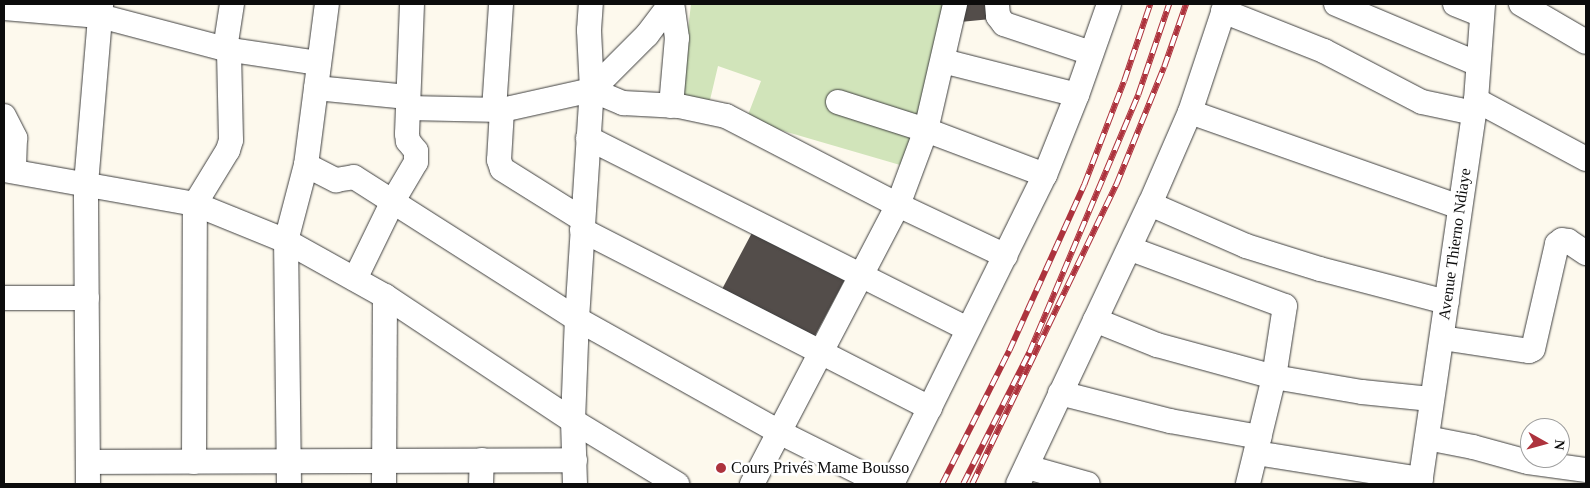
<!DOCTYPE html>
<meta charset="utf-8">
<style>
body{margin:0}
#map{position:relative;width:1590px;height:488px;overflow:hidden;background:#fdf9ed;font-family:Georgia,serif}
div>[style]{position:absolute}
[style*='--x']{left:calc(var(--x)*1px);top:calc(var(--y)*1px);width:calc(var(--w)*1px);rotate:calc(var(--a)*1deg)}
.green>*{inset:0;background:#d1e4ba}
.building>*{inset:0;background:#534d4a;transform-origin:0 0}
.roads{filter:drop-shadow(0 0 1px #3f3f3f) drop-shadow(0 0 1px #3f3f3f)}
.minor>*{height:24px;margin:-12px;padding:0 12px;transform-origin:12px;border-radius:12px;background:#fff}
.rail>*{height:5.5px;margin-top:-2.75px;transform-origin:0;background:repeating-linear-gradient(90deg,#fff 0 11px,#ad333d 0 22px);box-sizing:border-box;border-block:1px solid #ad333d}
.dots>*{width:14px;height:14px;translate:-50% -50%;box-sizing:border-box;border:2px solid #fff;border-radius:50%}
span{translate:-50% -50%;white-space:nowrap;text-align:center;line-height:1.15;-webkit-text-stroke:5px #fff;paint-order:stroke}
.street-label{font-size:16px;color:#0c0c0c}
.poi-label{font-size:16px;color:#0c0c0c}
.left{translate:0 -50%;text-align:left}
.frame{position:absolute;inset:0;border:5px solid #0c0c0c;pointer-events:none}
.north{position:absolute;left:1520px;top:418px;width:50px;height:50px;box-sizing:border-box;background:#fff;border:1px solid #9e9e9e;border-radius:50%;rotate:97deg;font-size:14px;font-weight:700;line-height:20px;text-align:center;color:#0c0c0c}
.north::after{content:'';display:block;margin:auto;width:18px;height:22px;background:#ad333d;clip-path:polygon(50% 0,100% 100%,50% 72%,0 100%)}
</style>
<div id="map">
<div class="green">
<div style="clip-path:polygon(691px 4px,947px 4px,907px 167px,746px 120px,761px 81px,718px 66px,710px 100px,680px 97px)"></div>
</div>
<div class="building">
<div style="clip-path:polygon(961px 4px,991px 4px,991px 19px,960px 22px)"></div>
<div style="left:754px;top:229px;width:104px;height:73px;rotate:28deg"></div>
</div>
<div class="roads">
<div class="minor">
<div style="--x:997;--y:4;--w:12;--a:85"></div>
<div style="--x:998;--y:16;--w:10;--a:53"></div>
<div style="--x:1004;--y:24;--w:92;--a:18.4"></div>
<div style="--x:1336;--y:4;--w:154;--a:22.9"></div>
<div style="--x:1455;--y:4;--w:29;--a:22"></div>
<div style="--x:1521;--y:4;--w:75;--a:30.3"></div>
<div style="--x:4;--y:8;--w:96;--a:4.8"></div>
<div style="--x:100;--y:16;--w:129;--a:14.8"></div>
<div style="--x:225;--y:49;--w:95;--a:8.5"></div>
<div style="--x:1223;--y:11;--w:109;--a:21.6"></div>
<div style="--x:1324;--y:51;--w:110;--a:27.5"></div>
<div style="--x:1422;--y:102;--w:53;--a:11.9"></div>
<div style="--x:225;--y:49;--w:46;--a:-81.2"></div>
<div style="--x:943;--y:61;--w:138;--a:14.2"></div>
<div style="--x:316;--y:88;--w:92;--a:5.6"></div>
<div style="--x:592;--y:90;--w:34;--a:23"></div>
<div style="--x:623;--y:103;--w:56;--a:3.1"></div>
<div style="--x:679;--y:106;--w:48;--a:12"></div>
<div style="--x:726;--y:116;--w:194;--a:27.4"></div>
<div style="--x:898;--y:205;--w:119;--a:25.3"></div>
<div style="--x:1476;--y:100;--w:125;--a:28.2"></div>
<div style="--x:838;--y:102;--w:92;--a:17.7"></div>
<div style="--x:926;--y:130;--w:127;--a:20.7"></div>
<div style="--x:671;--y:106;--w:68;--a:-85"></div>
<div style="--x:677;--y:38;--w:34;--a:-98"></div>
<div style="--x:408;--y:108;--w:94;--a:1.2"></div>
<div style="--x:502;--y:110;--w:92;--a:-12.5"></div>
<div style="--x:592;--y:90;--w:78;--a:-45"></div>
<div style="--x:647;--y:35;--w:39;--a:-53"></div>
<div style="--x:494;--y:110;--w:106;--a:-86.2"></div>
<div style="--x:502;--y:110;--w:50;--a:93.4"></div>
<div style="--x:499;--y:160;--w:9;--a:72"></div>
<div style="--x:502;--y:169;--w:94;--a:32"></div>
<div style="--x:1190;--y:112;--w:286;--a:19.4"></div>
<div style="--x:4;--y:116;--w:25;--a:63"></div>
<div style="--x:15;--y:138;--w:33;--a:92"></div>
<div style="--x:588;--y:138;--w:425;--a:26.7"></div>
<div style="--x:306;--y:165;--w:34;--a:27"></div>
<div style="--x:336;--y:180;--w:18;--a:-9"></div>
<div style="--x:354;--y:177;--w:264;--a:32.5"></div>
<div style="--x:577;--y:319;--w:231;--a:29.2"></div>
<div style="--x:779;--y:432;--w:116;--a:26.6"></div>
<div style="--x:4;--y:170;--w:194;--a:10.1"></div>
<div style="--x:195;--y:204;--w:98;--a:22.1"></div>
<div style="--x:286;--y:241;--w:113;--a:29.1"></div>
<div style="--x:385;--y:296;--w:226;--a:33.6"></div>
<div style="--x:573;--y:421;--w:122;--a:31.2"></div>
<div style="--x:1150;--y:204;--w:105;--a:23.6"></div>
<div style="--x:1246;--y:246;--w:77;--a:17.3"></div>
<div style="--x:1320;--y:269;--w:131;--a:14.6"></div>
<div style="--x:582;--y:230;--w:391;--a:27.1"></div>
<div style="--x:1131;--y:249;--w:164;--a:20.3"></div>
<div style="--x:1285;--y:306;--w:72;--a:98.8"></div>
<div style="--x:1274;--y:377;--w:110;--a:103.7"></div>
<div style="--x:355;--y:279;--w:87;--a:-64"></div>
<div style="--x:393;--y:201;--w:45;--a:-59.5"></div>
<div style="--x:416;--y:162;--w:11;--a:-90"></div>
<div style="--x:416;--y:151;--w:13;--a:-129"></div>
<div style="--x:408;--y:141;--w:7;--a:-98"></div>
<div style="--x:407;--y:134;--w:130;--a:-87.8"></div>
<div style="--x:4;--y:298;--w:83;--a:0"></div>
<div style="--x:1095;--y:320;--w:67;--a:22"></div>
<div style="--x:1157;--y:345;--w:121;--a:15.3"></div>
<div style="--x:1274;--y:377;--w:89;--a:9.7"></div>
<div style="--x:1362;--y:392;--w:69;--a:5.8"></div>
<div style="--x:1442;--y:338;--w:88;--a:8.5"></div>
<div style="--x:1529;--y:351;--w:4;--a:-27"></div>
<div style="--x:1533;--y:349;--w:108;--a:-77.1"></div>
<div style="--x:1557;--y:244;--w:6;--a:-39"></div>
<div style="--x:1562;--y:240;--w:6;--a:9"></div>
<div style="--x:1568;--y:241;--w:22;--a:34"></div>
<div style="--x:1060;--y:393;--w:114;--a:14.3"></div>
<div style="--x:1170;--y:421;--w:91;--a:10.1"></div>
<div style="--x:1427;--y:438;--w:47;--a:11.1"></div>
<div style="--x:1473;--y:447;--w:57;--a:15.3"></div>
<div style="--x:1528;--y:462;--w:59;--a:7.9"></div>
<div style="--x:1256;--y:453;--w:167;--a:9"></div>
<div style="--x:88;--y:462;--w:487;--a:-0.2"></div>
<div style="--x:194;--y:462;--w:258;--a:-89.8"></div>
<div style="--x:195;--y:204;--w:63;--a:-58.6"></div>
<div style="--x:228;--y:150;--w:10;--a:-73"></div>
<div style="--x:231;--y:140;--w:91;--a:-91.3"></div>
<div style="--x:1027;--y:467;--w:63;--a:15.6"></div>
<div style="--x:88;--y:484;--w:300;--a:-90.4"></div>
<div style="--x:86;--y:184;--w:181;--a:-85.2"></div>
<div style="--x:289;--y:484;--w:243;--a:-90.7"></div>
<div style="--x:286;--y:241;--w:79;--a:-75.3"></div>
<div style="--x:306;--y:165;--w:162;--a:-82.6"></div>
<div style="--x:384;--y:484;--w:188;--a:-89.7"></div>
<div style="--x:481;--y:484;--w:24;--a:-88"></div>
<div style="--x:575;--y:484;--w:63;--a:-91.8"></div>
<div style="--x:573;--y:421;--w:102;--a:-87.8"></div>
<div style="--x:577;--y:319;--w:229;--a:-86.3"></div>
<div style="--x:592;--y:90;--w:60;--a:-92.9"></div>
<div style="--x:589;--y:30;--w:26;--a:-86"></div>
<div style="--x:752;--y:484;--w:315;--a:-62.4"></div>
<div style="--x:898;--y:205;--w:80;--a:-69.5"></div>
<div style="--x:926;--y:130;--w:129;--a:-77"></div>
<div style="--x:892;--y:484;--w:345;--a:-63.7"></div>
<div style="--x:1045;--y:175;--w:86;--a:-68.2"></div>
<div style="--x:1077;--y:95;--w:96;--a:-70.6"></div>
<div style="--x:1018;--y:484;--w:310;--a:-64.8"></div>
<div style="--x:1150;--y:204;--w:100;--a:-66.5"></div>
<div style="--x:1190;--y:112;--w:114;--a:-71.6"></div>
<div style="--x:1420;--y:484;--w:388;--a:-81.7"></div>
<div style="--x:1476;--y:100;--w:96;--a:-85.8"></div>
</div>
</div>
<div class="rail">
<div style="--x:942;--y:484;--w:149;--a:-63.3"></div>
<div style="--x:1009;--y:351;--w:182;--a:-65.7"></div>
<div style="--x:1084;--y:185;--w:111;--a:-69"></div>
<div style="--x:1124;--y:81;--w:81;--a:-71.3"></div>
<div style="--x:963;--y:484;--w:147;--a:-63.3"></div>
<div style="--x:1029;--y:353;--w:280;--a:-67.1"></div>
<div style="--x:1138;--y:95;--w:96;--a:-71.2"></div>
<div style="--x:972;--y:484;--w:332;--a:-64.3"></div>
<div style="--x:1116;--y:185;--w:127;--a:-67.9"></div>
<div style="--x:1164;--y:67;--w:67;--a:-70.8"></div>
</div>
<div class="dots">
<div style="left:721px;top:468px;background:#ad333d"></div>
</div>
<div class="street-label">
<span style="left:1455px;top:244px;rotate:-82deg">Avenue Thierno Ndiaye</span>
</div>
<div class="poi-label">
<span class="left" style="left:731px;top:468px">Cours Privés Mame Bousso</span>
</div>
<div class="frame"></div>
<div class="north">N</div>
</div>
